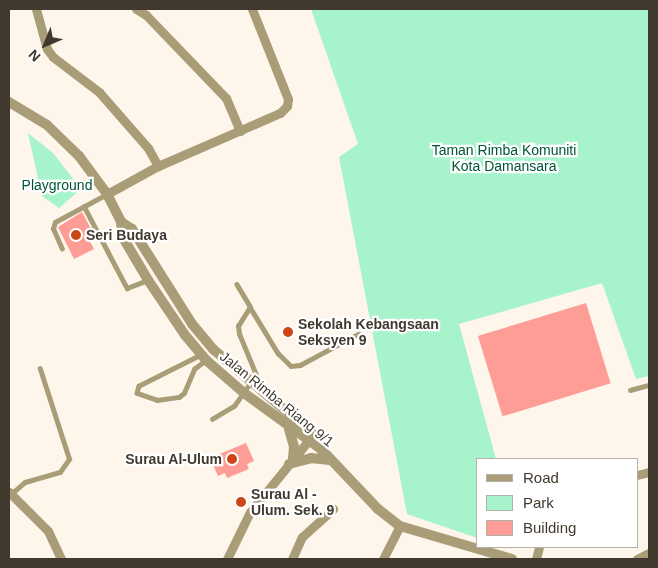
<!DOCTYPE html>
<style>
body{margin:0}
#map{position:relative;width:658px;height:568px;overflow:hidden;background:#fef5eb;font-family:Arial,sans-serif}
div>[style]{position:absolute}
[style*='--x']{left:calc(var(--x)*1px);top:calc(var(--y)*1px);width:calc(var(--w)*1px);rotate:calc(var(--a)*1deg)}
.green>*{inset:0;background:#a7f3cb}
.building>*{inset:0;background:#fe9c96;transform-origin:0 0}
.service>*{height:4.5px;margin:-2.25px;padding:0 2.25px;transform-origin:2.25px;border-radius:2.25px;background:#a99d78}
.minor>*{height:9px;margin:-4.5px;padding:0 4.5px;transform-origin:4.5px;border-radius:4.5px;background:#a99d78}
.tertiary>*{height:10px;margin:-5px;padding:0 5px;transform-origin:5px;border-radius:5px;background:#a99d78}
.dots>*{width:14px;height:14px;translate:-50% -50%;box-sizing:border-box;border:2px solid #fff;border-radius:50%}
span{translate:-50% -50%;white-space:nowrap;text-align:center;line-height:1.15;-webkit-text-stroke:4.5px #fff;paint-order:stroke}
.park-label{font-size:14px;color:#005537}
.poi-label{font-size:14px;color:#41382e;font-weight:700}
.left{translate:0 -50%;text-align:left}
.right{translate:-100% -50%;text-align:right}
.street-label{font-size:14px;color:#41382e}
.frame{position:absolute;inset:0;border:10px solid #41382e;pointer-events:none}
.legend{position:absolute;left:476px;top:458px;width:162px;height:90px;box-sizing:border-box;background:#fff;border:1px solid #b3afab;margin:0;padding:6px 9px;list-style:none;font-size:15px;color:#41382e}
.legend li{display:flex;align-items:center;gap:10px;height:25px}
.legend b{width:25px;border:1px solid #b3afab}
.north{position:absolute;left:20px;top:20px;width:50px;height:50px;-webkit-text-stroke:4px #fff;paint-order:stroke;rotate:225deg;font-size:14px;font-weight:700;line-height:20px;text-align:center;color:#41382e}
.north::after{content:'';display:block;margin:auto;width:18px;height:22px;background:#41382e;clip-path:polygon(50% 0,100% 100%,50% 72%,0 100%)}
</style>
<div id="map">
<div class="green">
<div style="clip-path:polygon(311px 9px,649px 9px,649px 376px,636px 379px,602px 283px,459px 324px,496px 459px,477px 459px,477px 538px,407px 514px,339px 157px,358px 144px)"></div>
<div style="clip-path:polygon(28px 133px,53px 153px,81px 189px,59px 208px,42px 196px)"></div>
</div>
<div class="building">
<div style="clip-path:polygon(82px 212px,93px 233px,87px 236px,94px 249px,74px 259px,58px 227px)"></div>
<div style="left:586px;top:303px;width:84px;height:113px;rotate:73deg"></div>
<div style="clip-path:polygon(246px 443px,254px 461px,247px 464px,249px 469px,227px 478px,225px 473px,218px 476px,210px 458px)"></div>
</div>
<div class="service">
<div style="--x:84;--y:206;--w:93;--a:62.3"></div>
<div style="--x:127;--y:288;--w:22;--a:-21"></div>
<div style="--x:62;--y:249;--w:22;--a:-114"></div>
<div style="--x:53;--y:229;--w:7;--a:-74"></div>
<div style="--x:55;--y:222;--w:59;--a:-28.3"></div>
<div style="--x:250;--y:307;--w:54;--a:58.7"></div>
<div style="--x:278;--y:353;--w:18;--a:45"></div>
<div style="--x:291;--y:366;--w:9;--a:-6"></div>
<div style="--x:300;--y:365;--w:66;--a:-28.1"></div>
<div style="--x:201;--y:355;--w:69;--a:153.4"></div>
<div style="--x:139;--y:386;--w:7;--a:106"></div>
<div style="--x:137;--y:393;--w:21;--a:19"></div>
<div style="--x:157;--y:400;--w:22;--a:-8"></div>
<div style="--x:179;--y:397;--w:6;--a:-39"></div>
<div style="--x:184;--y:393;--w:26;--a:-67"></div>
<div style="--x:194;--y:369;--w:15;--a:-37"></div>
<div style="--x:630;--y:390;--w:20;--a:-15"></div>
<div style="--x:212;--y:419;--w:26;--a:-31"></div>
<div style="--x:234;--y:406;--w:38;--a:-55"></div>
<div style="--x:256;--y:375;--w:44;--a:-112.5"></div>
<div style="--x:239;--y:334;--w:8;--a:-97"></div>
<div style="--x:238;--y:326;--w:22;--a:-58"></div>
<div style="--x:250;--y:307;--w:26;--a:-121"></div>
<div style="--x:11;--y:494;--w:18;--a:-41"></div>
<div style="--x:25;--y:482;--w:36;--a:-16"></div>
<div style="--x:60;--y:472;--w:16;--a:-55"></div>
<div style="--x:69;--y:459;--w:95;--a:-107.9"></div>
</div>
<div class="minor">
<div style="--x:36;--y:9;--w:41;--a:74.6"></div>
<div style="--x:47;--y:49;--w:10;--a:53"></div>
<div style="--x:53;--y:57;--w:58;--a:37.3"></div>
<div style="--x:99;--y:92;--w:74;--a:48.8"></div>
<div style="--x:148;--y:148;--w:21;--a:61"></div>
<div style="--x:158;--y:166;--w:133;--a:-23.5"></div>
<div style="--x:280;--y:113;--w:10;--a:-45"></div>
<div style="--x:287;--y:106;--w:7;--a:-82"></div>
<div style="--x:288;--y:99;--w:97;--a:-111.8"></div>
<div style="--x:136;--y:9;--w:12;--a:31"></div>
<div style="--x:146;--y:15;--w:115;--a:46.1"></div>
<div style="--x:226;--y:98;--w:36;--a:67"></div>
<div style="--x:107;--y:194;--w:58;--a:-28.8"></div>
<div style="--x:637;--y:475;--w:12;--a:-14"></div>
<div style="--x:9;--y:492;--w:55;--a:45"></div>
<div style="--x:48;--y:531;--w:31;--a:65"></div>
<div style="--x:227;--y:559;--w:52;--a:-63.9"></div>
<div style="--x:250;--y:512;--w:99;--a:-50.7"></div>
<div style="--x:292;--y:559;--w:24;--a:-66"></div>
<div style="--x:302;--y:537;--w:42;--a:-42.1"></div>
<div style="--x:383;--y:559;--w:37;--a:-63"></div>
<div style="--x:536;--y:559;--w:12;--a:-76"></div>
<div style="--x:637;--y:559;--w:13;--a:-27"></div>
</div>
<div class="tertiary">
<div style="--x:9;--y:102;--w:44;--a:31.2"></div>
<div style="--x:47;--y:125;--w:45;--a:44.1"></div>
<div style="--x:79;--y:156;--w:47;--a:53.6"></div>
<div style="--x:107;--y:194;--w:31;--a:63"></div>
<div style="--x:121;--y:222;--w:14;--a:86"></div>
<div style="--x:122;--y:236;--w:51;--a:59.4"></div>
<div style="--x:148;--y:280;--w:66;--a:56.1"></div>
<div style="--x:185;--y:335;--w:33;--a:50"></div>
<div style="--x:206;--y:360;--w:50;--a:41"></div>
<div style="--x:244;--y:393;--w:95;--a:36"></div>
<div style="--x:321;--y:449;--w:83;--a:46.5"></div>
<div style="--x:378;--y:509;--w:28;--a:38"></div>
<div style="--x:400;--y:526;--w:117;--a:16.4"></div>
<div style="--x:121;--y:222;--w:13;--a:32"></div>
<div style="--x:132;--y:229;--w:112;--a:57.7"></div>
<div style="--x:192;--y:324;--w:34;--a:50"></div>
<div style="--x:214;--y:350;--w:130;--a:40.3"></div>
<div style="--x:313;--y:434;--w:17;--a:62"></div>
<div style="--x:289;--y:429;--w:19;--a:74"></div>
<div style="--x:294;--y:447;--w:12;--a:95"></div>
<div style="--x:289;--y:464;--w:23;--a:-15"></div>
<div style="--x:311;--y:458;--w:19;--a:6"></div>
</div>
<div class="dots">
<div style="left:76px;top:235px;background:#cd4516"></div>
<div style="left:288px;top:332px;background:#cd4516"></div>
<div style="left:232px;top:459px;background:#cd4516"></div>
<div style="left:241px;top:502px;background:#cd4516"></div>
</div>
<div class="park-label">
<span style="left:504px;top:158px">Taman Rimba Komuniti<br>Kota Damansara</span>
<span style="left:57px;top:185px">Playground</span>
</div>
<div class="poi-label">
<span class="left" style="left:86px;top:235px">Seri Budaya</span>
<span class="left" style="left:298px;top:332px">Sekolah Kebangsaan<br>Seksyen 9</span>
<span class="right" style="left:222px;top:459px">Surau Al-Ulum</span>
<span class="left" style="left:251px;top:502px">Surau Al -<br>Ulum. Sek. 9</span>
</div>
<div class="street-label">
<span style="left:277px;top:399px;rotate:39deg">Jalan Rimba Riang 9/1</span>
</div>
<div class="frame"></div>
<ul class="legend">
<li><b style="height:6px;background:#a99d78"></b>Road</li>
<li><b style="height:14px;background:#a7f3cb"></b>Park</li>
<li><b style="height:14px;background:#fe9c96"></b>Building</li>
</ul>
<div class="north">N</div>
</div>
